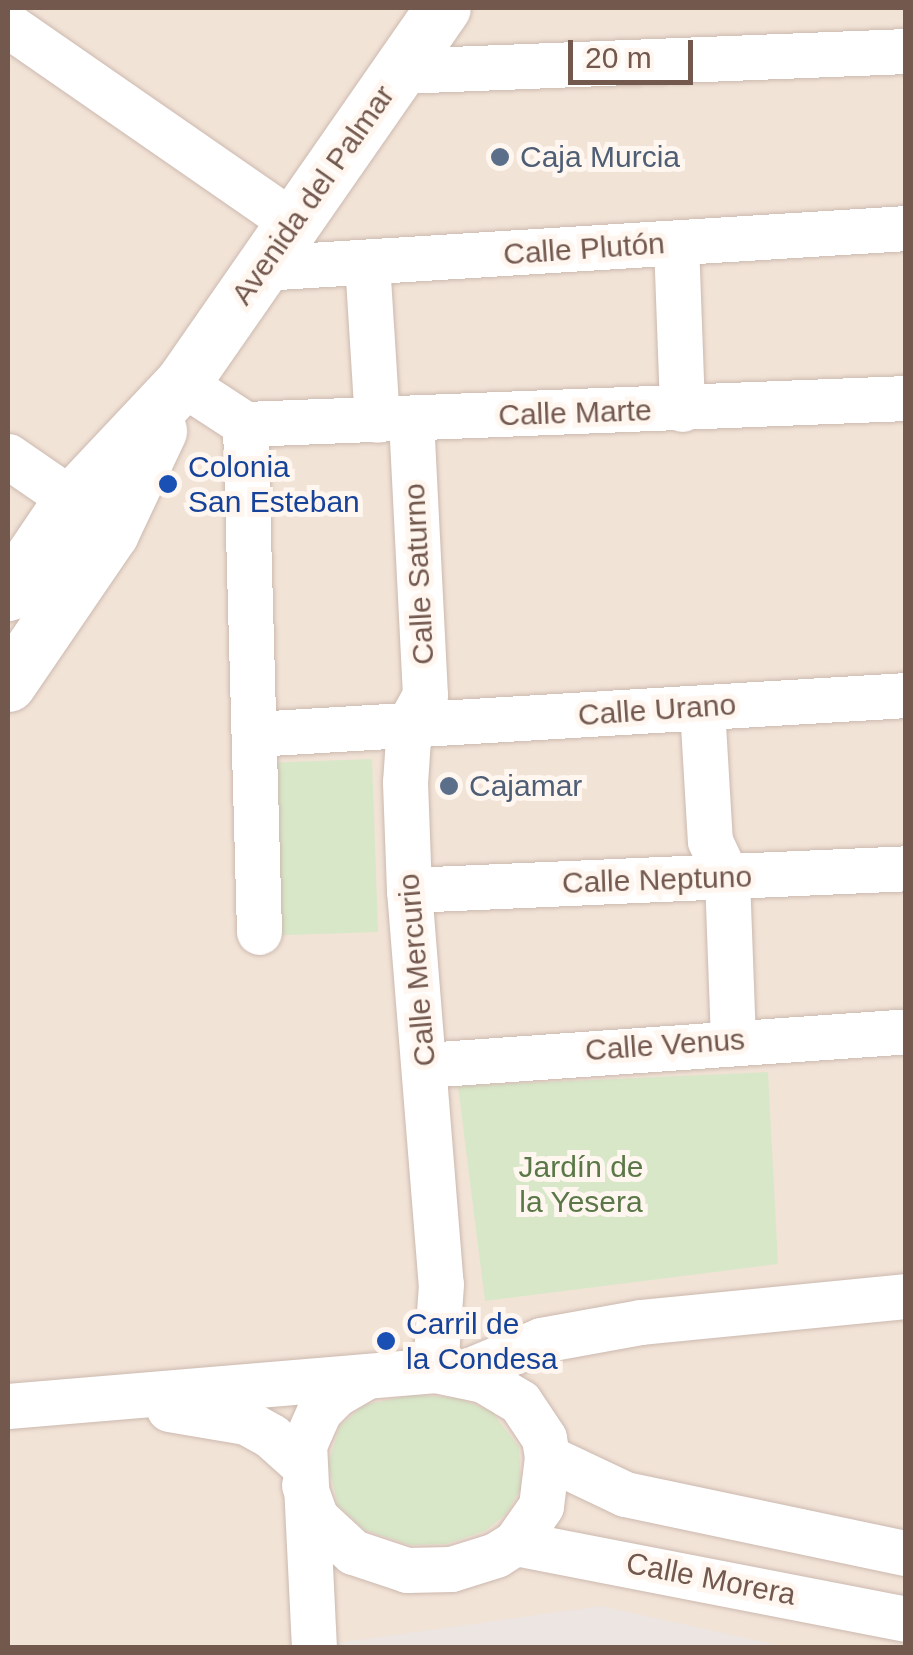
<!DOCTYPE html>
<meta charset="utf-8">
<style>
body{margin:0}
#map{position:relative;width:913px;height:1655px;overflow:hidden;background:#fbf2e9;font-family:Helvetica,sans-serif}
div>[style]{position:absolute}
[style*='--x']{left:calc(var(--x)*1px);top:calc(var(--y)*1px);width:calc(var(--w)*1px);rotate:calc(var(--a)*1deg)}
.residential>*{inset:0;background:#f2e3d7;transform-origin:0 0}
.industrial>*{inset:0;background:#ece5e1}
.green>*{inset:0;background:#d8e7c8;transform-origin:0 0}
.roads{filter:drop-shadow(0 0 2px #ccb9af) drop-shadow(0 0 2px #ccb9af)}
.street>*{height:45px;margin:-22.5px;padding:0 22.5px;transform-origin:22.5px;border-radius:22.5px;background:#fff}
.secondary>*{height:55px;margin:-27.5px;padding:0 27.5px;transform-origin:27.5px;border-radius:27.5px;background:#fff}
.dots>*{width:28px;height:28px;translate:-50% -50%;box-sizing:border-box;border:5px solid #fef6ef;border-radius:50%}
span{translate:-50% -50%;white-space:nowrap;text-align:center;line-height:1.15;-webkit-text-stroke:10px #fef6ef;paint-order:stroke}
.service-label{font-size:30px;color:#4e5e75}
.left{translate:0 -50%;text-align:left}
.street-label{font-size:30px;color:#73584e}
.transit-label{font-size:30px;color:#164399}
.park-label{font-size:30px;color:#5a7847}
.frame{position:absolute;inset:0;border:10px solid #73584e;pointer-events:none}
.scale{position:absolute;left:568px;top:40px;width:125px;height:45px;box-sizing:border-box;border:5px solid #73584e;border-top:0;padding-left:12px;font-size:30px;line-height:35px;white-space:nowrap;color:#73584e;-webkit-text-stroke:8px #fef6ef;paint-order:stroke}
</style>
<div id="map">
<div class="residential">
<div style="left:8px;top:8px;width:897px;height:1639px"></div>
</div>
<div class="industrial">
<div style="clip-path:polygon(600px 1606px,787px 1647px,337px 1648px,337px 1643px)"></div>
</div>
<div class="green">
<div style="left:372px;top:759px;width:173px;height:104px;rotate:88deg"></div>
<div style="clip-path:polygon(768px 1072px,778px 1264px,485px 1301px,458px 1086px)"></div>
<div style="clip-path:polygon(412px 1395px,457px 1398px,491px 1411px,519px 1447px,521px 1488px,506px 1514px,485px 1531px,446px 1544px,410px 1545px,365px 1530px,338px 1505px,328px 1464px,340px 1426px,364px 1405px)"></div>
</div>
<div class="roads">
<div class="street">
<div style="--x:8;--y:25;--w:348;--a:34.7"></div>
<div style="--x:400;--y:71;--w:506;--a:-2.26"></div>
<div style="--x:676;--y:243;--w:166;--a:87.9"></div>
<div style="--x:367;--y:262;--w:158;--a:86.4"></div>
<div style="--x:262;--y:268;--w:645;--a:-3.55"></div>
<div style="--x:182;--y:383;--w:75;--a:33.1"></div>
<div style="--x:411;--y:419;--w:276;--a:87.1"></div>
<div style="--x:425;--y:695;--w:33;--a:119"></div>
<div style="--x:409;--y:724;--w:58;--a:93.9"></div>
<div style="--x:405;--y:782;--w:108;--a:87.9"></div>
<div style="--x:409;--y:890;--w:395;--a:85.4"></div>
<div style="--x:441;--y:1284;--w:86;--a:94"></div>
<div style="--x:245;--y:424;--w:662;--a:-2.25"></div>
<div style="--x:245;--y:424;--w:508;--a:88.42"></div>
<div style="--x:8;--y:456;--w:78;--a:34.5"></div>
<div style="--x:702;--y:708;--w:133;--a:86.6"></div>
<div style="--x:710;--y:841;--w:40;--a:65"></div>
<div style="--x:727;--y:877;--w:162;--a:87.9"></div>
<div style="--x:254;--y:734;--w:653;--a:-3.42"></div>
<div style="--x:409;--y:890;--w:497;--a:-2.5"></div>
<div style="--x:425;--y:1065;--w:482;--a:-4"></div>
<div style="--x:463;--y:1373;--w:85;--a:-22.9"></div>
<div style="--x:541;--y:1340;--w:102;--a:-10.2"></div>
<div style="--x:641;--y:1322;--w:266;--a:-5.6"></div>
<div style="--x:8;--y:1406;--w:429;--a:-4.8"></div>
<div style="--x:435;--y:1370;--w:49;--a:11.8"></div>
<div style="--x:483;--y:1380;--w:43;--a:30.7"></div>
<div style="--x:520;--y:1402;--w:43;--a:56.3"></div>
<div style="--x:544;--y:1438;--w:19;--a:81"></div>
<div style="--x:547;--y:1457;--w:49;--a:97"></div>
<div style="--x:541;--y:1506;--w:45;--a:125.1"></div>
<div style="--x:515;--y:1543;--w:22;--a:148"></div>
<div style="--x:496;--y:1555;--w:47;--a:162.7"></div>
<div style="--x:451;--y:1569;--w:44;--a:178.7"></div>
<div style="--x:407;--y:1570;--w:57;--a:-161.6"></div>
<div style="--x:353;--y:1552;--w:50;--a:-137.4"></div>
<div style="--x:316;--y:1518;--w:35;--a:-110"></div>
<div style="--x:169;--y:1409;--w:78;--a:9.6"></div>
<div style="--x:246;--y:1422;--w:29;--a:29"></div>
<div style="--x:271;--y:1436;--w:42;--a:42.1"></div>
<div style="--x:547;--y:1457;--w:86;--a:25.4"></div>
<div style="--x:625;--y:1494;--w:287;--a:11.9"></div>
<div style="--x:515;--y:1543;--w:398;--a:11"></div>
<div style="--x:314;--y:1648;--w:203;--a:-92.8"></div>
<div style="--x:304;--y:1445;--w:37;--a:-66"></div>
<div style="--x:319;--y:1411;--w:24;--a:-45"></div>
<div style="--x:336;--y:1394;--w:36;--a:-30"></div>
</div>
<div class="secondary">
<div style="--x:8;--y:593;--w:107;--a:-56"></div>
<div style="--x:68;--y:504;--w:166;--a:-46.7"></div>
<div style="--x:182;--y:383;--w:457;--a:-55.2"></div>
<div style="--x:8;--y:684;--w:183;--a:-55.7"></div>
<div style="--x:111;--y:533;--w:113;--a:-64.8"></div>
</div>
</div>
<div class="dots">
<div style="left:500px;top:157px;background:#5c6f8a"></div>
<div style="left:168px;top:484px;background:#1a4fb4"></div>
<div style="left:449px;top:786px;background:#5c6f8a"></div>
<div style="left:386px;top:1341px;background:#1a4fb4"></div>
</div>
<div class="service-label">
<span class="left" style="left:520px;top:157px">Caja Murcia</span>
<span class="left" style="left:469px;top:786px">Cajamar</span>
</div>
<div class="street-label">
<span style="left:313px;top:195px;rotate:-55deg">Avenida del Palmar</span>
<span style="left:584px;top:249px;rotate:-4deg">Calle Plutón</span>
<span style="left:575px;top:413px;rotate:-2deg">Calle Marte</span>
<span style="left:419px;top:574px;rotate:-93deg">Calle Saturno</span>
<span style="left:657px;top:710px;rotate:-4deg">Calle Urano</span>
<span style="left:657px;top:880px;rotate:-2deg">Calle Neptuno</span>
<span style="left:417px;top:970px;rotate:-95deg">Calle Mercurio</span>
<span style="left:665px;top:1045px;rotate:-4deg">Calle Venus</span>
<span style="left:711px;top:1579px;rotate:11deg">Calle Morera</span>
</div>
<div class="transit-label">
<span class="left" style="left:188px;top:484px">Colonia<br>San Esteban</span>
<span class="left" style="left:406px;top:1341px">Carril de<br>la Condesa</span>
</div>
<div class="park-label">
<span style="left:581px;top:1184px">Jardín de<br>la Yesera</span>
</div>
<div class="frame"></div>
<div class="scale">20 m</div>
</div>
